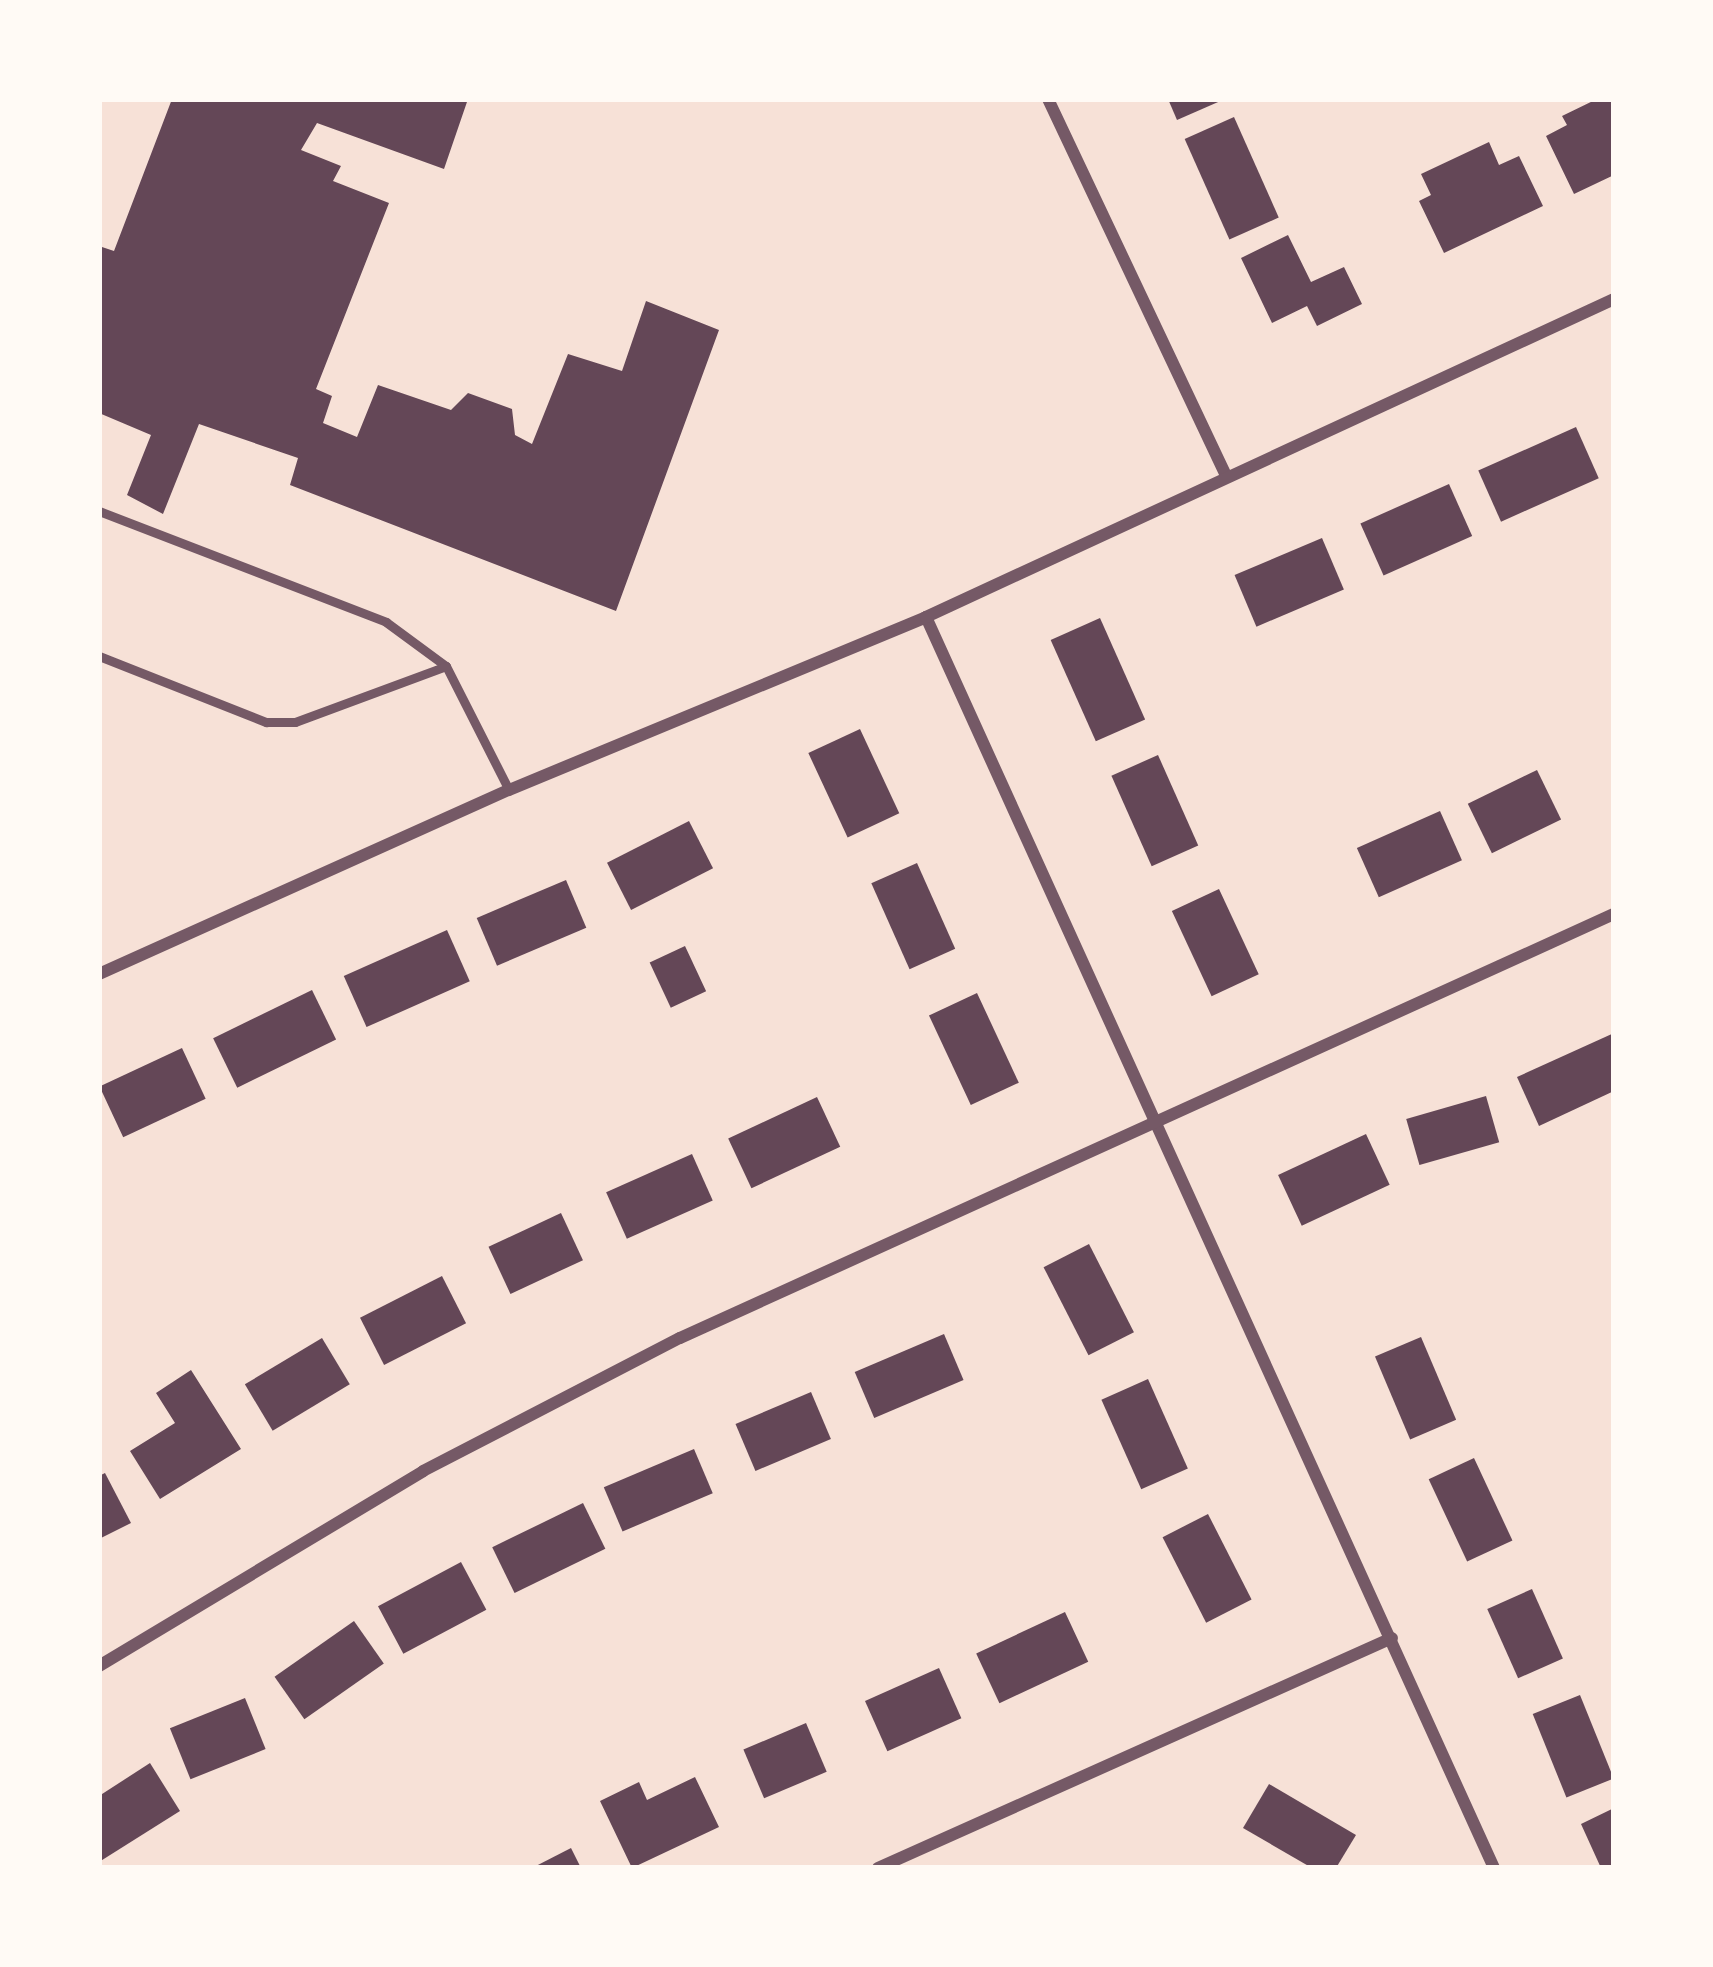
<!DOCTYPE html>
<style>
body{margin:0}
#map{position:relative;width:1713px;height:1967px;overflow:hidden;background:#f7e1d7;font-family:"Varela Round",sans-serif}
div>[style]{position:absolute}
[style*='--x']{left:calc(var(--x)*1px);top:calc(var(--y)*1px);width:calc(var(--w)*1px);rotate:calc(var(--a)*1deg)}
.building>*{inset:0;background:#644757;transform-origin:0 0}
.service>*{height:9px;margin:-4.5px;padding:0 4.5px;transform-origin:4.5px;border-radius:4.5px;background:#755966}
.minor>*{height:12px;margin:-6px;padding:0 6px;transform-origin:6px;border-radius:6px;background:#755966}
span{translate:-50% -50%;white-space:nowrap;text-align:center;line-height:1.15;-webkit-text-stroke:10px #fffaf5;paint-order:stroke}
.frame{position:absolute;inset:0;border:102px solid #fffaf5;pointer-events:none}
</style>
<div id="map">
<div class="building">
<div style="clip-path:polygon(172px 99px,468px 99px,444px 169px,317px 123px,301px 150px,341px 166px,333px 181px,389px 203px,316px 389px,332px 396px,323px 423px,357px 437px,378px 385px,451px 410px,468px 393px,512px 409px,515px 435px,532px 444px,568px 354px,622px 371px,646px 301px,719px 330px,616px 611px,290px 485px,298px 458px,199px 424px,163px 514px,127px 495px,151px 435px,99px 413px,99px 246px,114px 251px)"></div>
<div style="clip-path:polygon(1168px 99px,1225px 99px,1177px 120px)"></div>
<div style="clip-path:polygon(1597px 99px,1614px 99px,1614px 175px,1574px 194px,1546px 136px,1567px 125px,1562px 116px)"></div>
<div style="left:1234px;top:117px;width:110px;height:54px;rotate:66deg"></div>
<div style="clip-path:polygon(1489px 142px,1499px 165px,1519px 156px,1543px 206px,1444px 253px,1419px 201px,1431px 195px,1421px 174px)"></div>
<div style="clip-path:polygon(1288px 235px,1311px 282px,1344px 267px,1362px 304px,1317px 326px,1307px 306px,1272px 323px,1241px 258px)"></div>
<div style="left:1576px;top:427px;width:56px;height:107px;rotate:66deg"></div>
<div style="left:1449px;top:484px;width:57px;height:97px;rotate:66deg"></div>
<div style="left:1322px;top:538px;width:56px;height:95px;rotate:67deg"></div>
<div style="left:1100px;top:618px;width:111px;height:54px;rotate:66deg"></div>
<div style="left:860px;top:729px;width:93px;height:57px;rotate:65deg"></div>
<div style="left:1158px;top:755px;width:99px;height:51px;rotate:66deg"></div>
<div style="left:1537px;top:770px;width:55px;height:77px;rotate:64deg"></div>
<div style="left:1440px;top:811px;width:54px;height:91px;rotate:66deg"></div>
<div style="left:689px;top:821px;width:53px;height:92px;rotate:63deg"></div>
<div style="left:917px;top:863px;width:94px;height:50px;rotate:66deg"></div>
<div style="left:566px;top:880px;width:52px;height:97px;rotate:67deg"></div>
<div style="left:1219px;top:889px;width:94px;height:52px;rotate:65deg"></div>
<div style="left:447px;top:930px;width:56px;height:113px;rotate:66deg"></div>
<div style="left:685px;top:946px;width:50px;height:39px;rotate:65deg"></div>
<div style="left:312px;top:990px;width:55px;height:110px;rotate:64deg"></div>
<div style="left:977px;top:993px;width:99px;height:53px;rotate:65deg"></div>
<div style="clip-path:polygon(1614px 1033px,1614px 1091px,1539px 1126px,1517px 1077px)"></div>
<div style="left:182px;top:1048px;width:56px;height:91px;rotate:65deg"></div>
<div style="left:1486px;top:1096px;width:48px;height:83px;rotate:74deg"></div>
<div style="left:817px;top:1097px;width:55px;height:98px;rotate:65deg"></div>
<div style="left:1366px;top:1134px;width:56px;height:97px;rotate:65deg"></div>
<div style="left:692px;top:1154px;width:51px;height:94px;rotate:66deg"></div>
<div style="left:561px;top:1213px;width:52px;height:80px;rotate:65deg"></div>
<div style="left:1089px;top:1244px;width:99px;height:51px;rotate:63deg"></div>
<div style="left:442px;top:1276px;width:53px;height:92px;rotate:63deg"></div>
<div style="left:944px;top:1334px;width:50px;height:97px;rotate:67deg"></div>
<div style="left:1421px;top:1337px;width:90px;height:50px;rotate:67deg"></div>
<div style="left:322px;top:1338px;width:54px;height:90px;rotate:59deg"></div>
<div style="clip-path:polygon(191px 1370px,241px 1449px,160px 1499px,130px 1451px,175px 1423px,156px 1393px)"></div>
<div style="left:1148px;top:1379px;width:98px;height:51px;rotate:66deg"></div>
<div style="left:811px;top:1392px;width:51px;height:82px;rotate:67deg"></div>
<div style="left:694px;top:1449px;width:48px;height:98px;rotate:67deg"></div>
<div style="left:1474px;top:1458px;width:91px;height:50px;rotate:65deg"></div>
<div style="clip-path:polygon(105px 1473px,131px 1523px,99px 1539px,99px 1476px)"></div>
<div style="left:583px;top:1503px;width:51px;height:101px;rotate:64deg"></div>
<div style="left:1208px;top:1514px;width:96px;height:51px;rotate:63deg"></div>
<div style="left:461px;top:1562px;width:54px;height:94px;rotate:62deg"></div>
<div style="left:1532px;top:1589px;width:76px;height:49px;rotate:66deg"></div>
<div style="left:1065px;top:1612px;width:55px;height:98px;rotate:65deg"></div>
<div style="left:354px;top:1621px;width:52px;height:97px;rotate:55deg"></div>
<div style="left:939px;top:1668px;width:55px;height:81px;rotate:66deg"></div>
<div style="left:1580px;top:1695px;width:90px;height:51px;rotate:68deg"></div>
<div style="left:245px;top:1698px;width:55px;height:81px;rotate:68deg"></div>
<div style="left:806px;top:1723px;width:53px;height:68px;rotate:67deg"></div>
<div style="clip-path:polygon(150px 1763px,180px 1811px,99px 1862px,99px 1796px)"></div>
<div style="clip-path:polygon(695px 1777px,719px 1827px,632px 1868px,600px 1801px,639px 1782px,647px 1800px)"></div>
<div style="clip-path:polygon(1269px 1784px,1356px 1835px,1336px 1868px,1312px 1868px,1243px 1828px)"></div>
<div style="clip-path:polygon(1614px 1808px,1614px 1868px,1601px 1868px,1581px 1824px)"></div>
<div style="clip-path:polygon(571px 1848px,581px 1868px,532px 1868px)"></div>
</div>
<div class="service">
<div style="--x:99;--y:511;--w:308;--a:21.1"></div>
<div style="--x:386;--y:622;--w:74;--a:36.3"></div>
<div style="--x:446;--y:666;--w:139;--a:63.1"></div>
<div style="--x:99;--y:656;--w:180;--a:21.6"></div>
<div style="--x:266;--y:722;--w:29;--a:0"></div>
<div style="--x:295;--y:722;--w:161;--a:-20.3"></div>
</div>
<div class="minor">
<div style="--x:1048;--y:99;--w:416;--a:64.7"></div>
<div style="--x:926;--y:617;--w:1374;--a:65.58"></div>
<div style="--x:99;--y:974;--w:449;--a:-24.2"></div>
<div style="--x:509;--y:790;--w:451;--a:-22.5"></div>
<div style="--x:926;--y:617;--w:758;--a:-24.81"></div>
<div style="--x:99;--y:1666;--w:378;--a:-31"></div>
<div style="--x:423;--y:1471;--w:289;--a:-27.4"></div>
<div style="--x:680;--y:1338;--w:1026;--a:-24.42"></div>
<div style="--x:878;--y:1868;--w:563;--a:-24.11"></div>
</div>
<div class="frame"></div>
</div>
